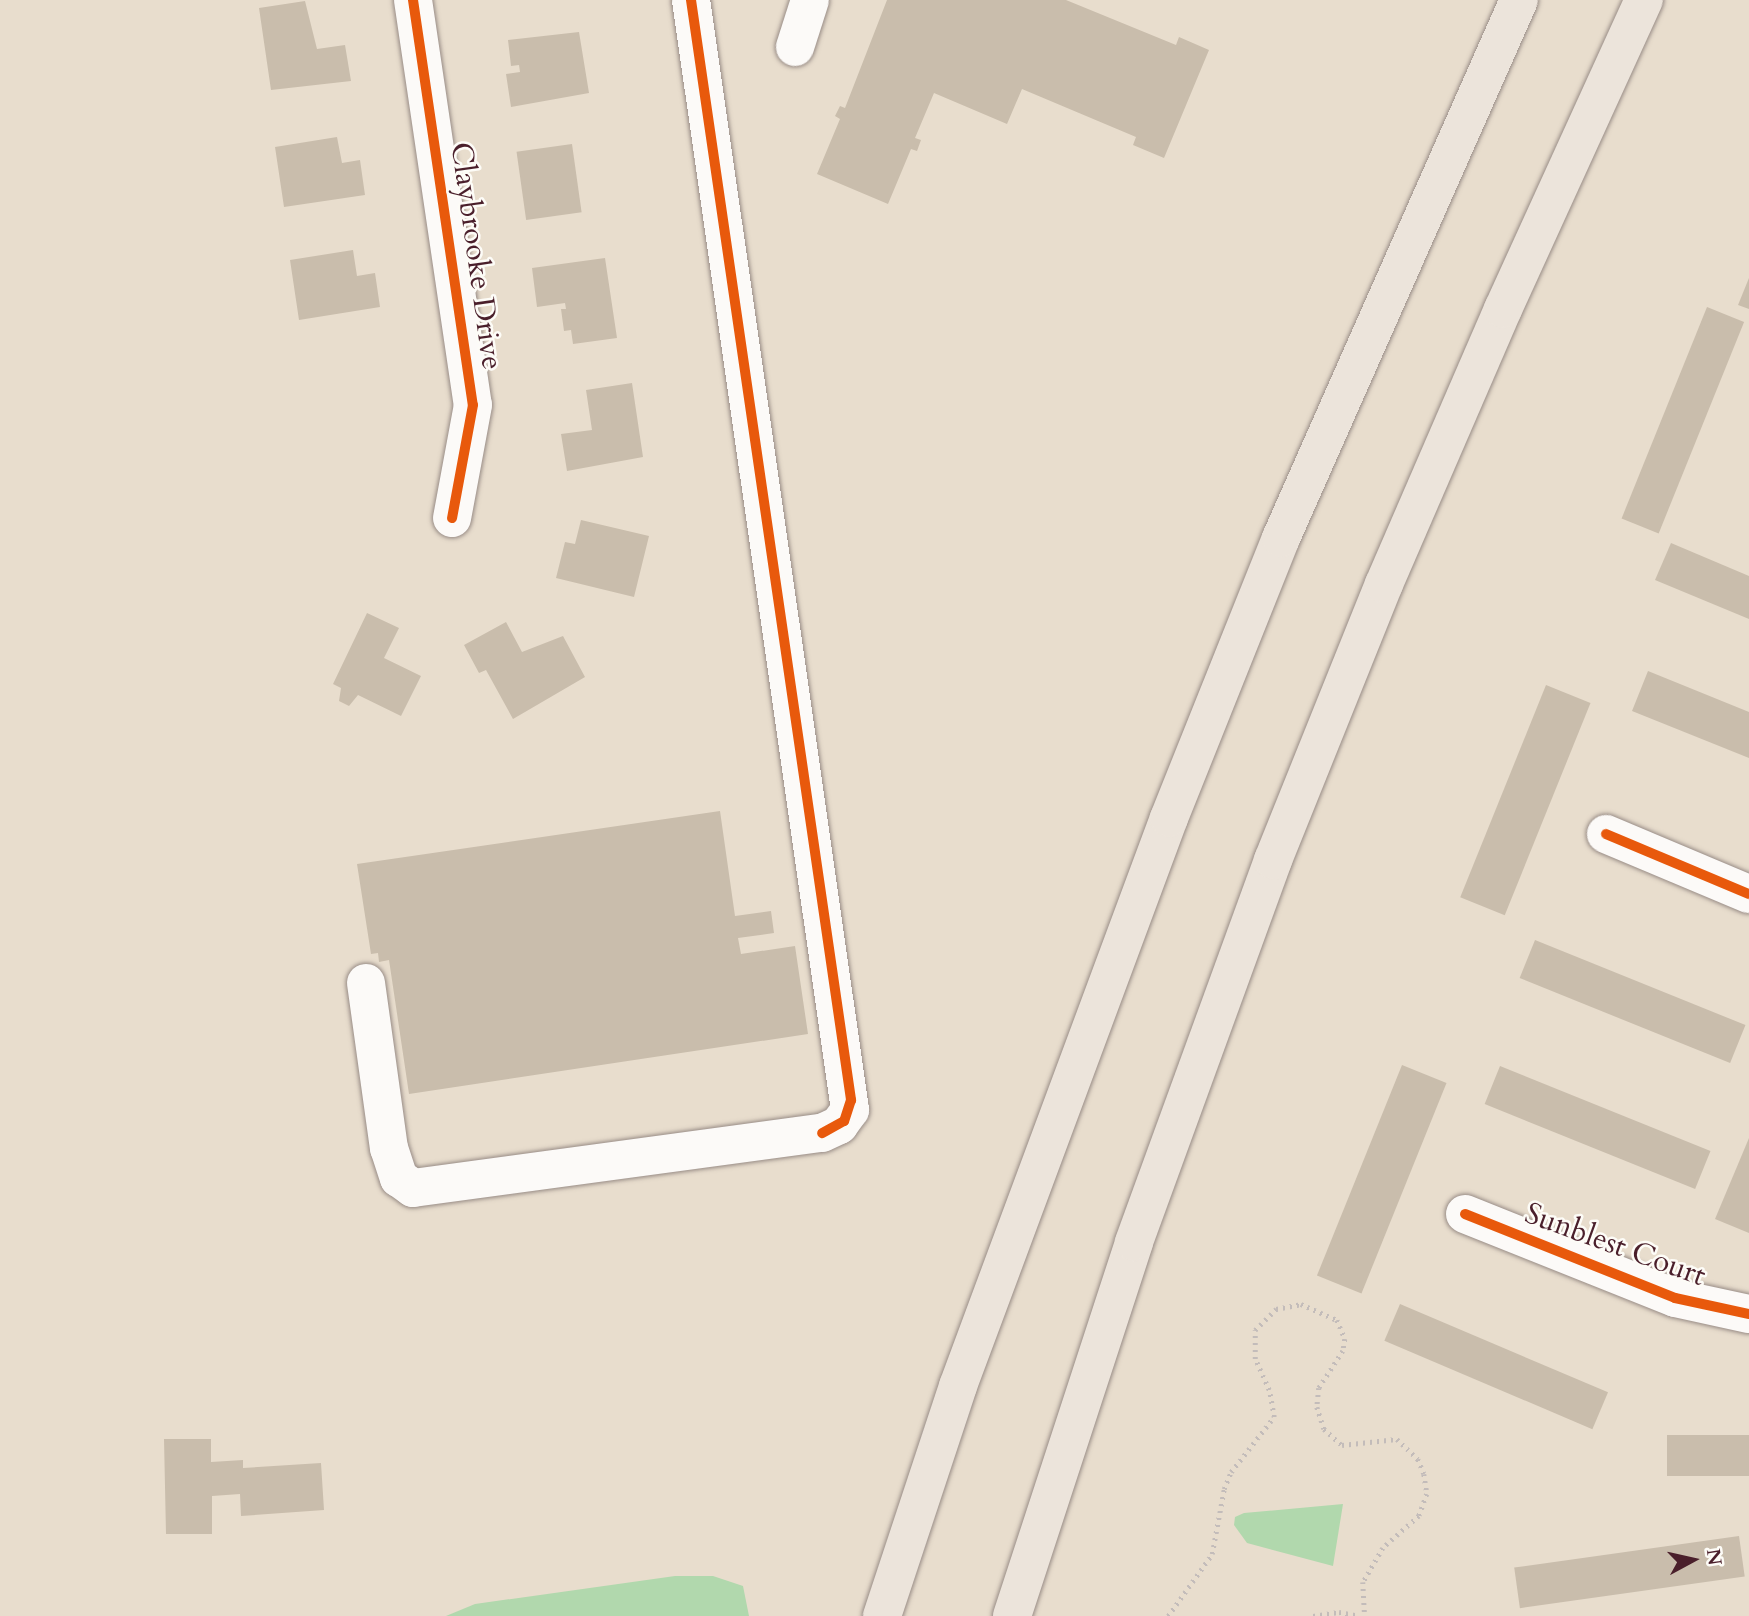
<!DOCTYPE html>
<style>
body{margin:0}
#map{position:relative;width:1749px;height:1616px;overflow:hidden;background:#e8ddcd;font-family:Cardo,serif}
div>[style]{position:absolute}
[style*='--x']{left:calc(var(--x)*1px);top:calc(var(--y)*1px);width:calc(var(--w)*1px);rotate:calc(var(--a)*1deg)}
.green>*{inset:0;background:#b1d8ad}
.building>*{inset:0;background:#c9bdac;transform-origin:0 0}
.path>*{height:4.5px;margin-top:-2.25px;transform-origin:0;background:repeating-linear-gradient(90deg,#c3bcba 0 2px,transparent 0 7px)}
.roads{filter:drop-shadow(0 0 2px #988c86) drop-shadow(0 0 2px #988c86)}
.minor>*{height:38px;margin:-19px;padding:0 19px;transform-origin:19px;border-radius:19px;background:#fcfaf8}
.highway>*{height:38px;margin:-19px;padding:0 19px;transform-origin:19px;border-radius:19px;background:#ece4db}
.cycleway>*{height:10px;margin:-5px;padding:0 5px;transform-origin:5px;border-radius:5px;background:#e8590c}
span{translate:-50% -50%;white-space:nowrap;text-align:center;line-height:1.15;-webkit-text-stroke:5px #fdfcf7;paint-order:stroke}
.street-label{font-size:30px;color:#4a1f2b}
.north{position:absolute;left:1658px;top:1525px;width:70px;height:70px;-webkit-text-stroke:5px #fdfcf7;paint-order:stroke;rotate:82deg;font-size:19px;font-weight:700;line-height:28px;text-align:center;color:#4a1f2b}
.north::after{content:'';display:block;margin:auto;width:24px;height:32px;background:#4a1f2b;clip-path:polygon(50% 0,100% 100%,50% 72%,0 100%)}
</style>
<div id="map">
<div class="green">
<div style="clip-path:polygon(1343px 1504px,1333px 1566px,1247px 1543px,1234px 1525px,1235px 1517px,1244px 1513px)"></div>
<div style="clip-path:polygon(675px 1576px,713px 1576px,743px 1586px,749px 1616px,446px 1616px,475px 1604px)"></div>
</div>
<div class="building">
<div style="clip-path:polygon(887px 0,1066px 0,1176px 45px,1179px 37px,1209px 50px,1164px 158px,1133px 145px,1136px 137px,1022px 89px,1007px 124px,934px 93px,915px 138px,921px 140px,917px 151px,911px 149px,888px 204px,817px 174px,840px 119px,835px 116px,840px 106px,845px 108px)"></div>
<div style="clip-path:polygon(305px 1px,317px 49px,345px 45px,351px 81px,271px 90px,259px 8px)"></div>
<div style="clip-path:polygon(579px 32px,589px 93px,511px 107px,506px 74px,520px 72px,519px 65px,511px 66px,508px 40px)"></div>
<div style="clip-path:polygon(337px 137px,342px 163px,360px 160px,365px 195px,284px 207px,275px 147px)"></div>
<div style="left:572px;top:144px;width:69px;height:56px;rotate:82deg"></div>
<div style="clip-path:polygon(353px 250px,357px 276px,375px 273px,380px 307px,299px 320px,290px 260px)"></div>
<div style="clip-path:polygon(605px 258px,617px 338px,573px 344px,571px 330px,564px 331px,561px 309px,566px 309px,565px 303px,537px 307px,532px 268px)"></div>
<div style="clip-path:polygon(1749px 278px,1749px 309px,1738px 305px)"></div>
<div style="left:1707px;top:307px;width:40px;height:228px;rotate:22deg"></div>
<div style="clip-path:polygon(632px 383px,643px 457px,567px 471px,561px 434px,592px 430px,586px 390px)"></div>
<div style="clip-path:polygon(581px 520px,649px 536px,634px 597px,556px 578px,565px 542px,575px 544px)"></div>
<div style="clip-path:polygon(1671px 543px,1749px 576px,1749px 619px,1655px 580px)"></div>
<div style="clip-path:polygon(367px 613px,399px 628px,384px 658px,421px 676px,401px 716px,358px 695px,349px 706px,339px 701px,341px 688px,333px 684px)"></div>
<div style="clip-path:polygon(506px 622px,522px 652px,563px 636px,585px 677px,513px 719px,486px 670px,479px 673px,464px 645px)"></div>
<div style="clip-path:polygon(1648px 671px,1749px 712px,1749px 758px,1632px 711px)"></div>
<div style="left:1546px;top:685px;width:48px;height:229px;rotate:22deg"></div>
<div style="clip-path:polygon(720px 811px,735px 916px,771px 911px,774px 933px,738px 938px,741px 954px,795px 946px,808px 1034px,409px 1094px,389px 960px,379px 962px,378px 953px,371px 954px,357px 864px)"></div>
<div style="left:1535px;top:940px;width:227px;height:41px;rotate:22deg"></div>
<div style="left:1402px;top:1065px;width:48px;height:227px;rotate:22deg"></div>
<div style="left:1500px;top:1066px;width:227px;height:41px;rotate:22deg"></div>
<div style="clip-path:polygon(1749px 1138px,1749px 1233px,1715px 1219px)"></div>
<div style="left:1400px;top:1304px;width:226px;height:40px;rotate:23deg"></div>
<div style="left:1749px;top:1435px;width:41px;height:82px;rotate:90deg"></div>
<div style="clip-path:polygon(164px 1439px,211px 1439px,211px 1462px,243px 1460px,243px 1468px,321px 1463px,324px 1510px,241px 1516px,240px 1494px,212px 1496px,212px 1534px,166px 1534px)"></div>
<div style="left:1739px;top:1536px;width:41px;height:227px;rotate:82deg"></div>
</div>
<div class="path">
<div style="--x:1168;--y:1616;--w:76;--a:-54.6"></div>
<div style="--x:1212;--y:1554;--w:66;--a:-79.5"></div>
<div style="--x:1224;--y:1489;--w:18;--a:-68"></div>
<div style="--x:1231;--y:1472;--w:70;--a:-52"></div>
<div style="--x:1274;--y:1417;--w:27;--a:-100"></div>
<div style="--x:1269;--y:1390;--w:34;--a:-114"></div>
<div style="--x:1255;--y:1359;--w:29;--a:-90"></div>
<div style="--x:1255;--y:1330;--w:30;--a:-45"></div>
<div style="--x:1276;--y:1309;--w:25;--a:-11"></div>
<div style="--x:1301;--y:1304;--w:39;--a:24"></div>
<div style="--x:1337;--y:1320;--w:21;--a:67"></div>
<div style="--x:1345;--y:1339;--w:12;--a:99"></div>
<div style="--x:1343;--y:1351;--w:44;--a:123"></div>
<div style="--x:1319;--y:1388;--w:19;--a:96"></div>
<div style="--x:1317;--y:1407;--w:23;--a:72"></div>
<div style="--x:1324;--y:1429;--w:24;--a:42"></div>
<div style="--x:1342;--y:1445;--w:55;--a:-6.2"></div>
<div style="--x:1397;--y:1439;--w:29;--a:44"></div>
<div style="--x:1418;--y:1459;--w:16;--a:68"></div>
<div style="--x:1424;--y:1474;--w:20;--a:81"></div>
<div style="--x:1427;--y:1494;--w:23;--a:110"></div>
<div style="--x:1419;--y:1516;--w:48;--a:138.4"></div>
<div style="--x:1383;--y:1548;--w:39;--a:120"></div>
<div style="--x:1363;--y:1582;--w:34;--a:87"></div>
<div style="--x:1313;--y:1616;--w:26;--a:-9"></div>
<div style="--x:1339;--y:1612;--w:20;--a:11"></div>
</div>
<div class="roads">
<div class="minor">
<div style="--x:413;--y:0;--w:409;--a:81.6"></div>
<div style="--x:473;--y:405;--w:115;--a:100.5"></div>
<div style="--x:795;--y:47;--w:49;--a:-72.3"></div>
<div style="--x:1606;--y:834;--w:155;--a:22.8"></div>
<div style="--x:366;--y:983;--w:167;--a:82.1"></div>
<div style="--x:389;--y:1148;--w:32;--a:72"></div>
<div style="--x:399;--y:1178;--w:17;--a:36"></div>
<div style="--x:413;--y:1188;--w:413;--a:-7.7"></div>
<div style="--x:822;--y:1133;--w:19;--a:-25"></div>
<div style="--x:839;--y:1125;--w:19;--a:-54"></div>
<div style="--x:850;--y:1110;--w:1121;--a:-98.15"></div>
<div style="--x:1465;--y:1214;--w:226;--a:21.8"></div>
<div style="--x:1675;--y:1298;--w:76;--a:12.2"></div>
</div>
<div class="highway">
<div style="--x:882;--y:1616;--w:242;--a:-71.7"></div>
<div style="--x:958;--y:1386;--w:606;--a:-69.62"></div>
<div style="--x:1169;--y:818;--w:302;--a:-68.2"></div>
<div style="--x:1281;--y:538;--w:588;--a:-66.14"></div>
<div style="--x:1012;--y:1616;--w:393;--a:-71.9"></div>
<div style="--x:1134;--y:1242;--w:407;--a:-70"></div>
<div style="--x:1273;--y:860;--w:297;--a:-68.1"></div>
<div style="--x:1384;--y:584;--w:300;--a:-66.6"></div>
<div style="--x:1503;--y:309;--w:340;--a:-65.5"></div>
</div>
</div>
<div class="cycleway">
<div style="--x:413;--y:0;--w:409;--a:81.6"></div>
<div style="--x:473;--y:405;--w:115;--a:100.5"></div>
<div style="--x:691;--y:0;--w:1112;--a:81.72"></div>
<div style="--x:851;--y:1100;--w:22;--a:108"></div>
<div style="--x:844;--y:1121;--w:25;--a:151"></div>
<div style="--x:1606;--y:834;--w:155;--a:22.8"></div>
<div style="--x:1465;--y:1214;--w:226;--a:21.8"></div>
<div style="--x:1675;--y:1298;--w:76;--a:12.2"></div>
</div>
<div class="street-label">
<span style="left:476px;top:256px;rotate:82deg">Claybrooke Drive</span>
<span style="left:1615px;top:1245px;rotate:20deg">Sunblest Court</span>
</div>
<div class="north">N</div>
</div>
